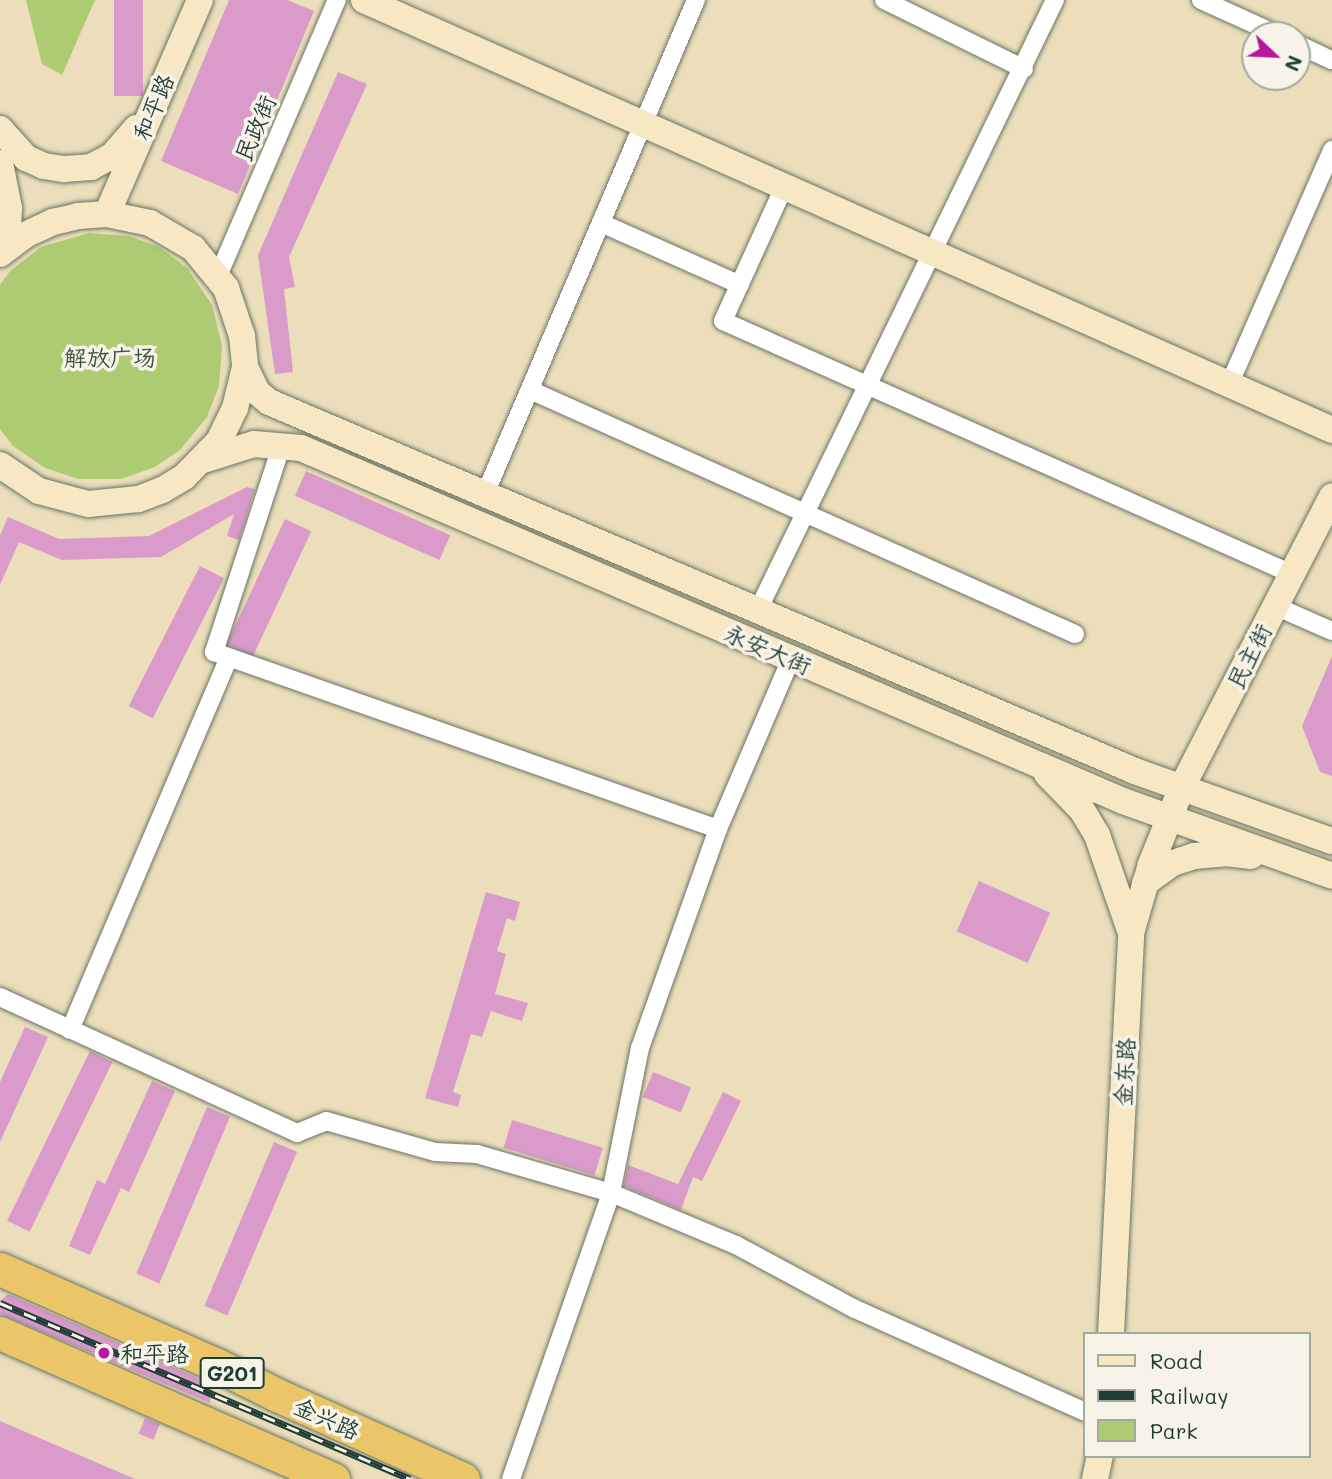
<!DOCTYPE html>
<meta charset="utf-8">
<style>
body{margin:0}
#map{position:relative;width:1332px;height:1479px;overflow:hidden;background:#ecdebb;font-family:Mali,"LXGW WenKai TC",sans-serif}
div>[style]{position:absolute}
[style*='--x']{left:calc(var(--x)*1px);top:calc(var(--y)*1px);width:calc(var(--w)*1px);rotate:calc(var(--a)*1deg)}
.green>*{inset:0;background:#accb72}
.building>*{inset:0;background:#d89bca;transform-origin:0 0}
.roads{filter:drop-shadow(0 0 2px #677563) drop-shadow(0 0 2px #677563)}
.street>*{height:18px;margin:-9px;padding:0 9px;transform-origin:9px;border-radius:9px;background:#fff}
.secondary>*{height:26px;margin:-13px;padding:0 13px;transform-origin:13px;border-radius:13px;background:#f7e8c3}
.highway>*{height:33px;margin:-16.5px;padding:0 16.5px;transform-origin:16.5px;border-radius:16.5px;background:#ebc669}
.rail>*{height:7px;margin-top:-3.5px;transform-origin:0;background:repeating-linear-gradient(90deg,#f7f3e8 0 13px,#1f3d34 0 26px);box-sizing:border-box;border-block:2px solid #1f3d34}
.dots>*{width:19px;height:19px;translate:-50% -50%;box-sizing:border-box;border:4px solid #f7f3e8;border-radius:50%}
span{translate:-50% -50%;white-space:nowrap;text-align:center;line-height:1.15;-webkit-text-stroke:7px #f7f3e8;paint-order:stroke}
.shield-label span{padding:2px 5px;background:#f7f3e8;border:2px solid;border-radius:5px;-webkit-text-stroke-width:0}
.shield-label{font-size:21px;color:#1f3d34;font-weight:700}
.street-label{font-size:23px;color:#1f3d34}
.park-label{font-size:23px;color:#3b5940}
.poi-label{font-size:23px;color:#1f3d34}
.left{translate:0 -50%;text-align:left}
.legend{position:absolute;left:1083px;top:1332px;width:228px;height:126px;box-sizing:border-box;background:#f7f3e8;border:2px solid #a1aaa0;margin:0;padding:9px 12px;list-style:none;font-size:21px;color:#1f3d34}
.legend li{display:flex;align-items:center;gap:14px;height:35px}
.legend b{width:35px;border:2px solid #a1aaa0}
.north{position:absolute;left:1241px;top:21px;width:70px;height:70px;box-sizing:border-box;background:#f7f3e8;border:2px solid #a1aaa0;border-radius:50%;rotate:113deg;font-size:19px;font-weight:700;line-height:28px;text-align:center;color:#1f3d34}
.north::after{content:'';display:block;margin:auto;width:24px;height:32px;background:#b5179e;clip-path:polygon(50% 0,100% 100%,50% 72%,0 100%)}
</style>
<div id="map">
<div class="green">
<div style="clip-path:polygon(26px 0,95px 0,62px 75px,42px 64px)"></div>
<div style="clip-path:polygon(89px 233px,129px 236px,159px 247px,187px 268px,212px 305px,222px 346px,219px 386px,207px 417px,180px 450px,155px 467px,121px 479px,78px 479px,45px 468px,13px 446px,0 429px,0 285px,10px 271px,41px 247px)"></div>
</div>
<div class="building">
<div style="left:114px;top:0;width:29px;height:96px"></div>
<div style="clip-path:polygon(229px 0,287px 0,314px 11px,238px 194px,161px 161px)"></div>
<div style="clip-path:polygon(338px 72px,367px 84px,289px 257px,295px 287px,284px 289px,293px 372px,275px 374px,258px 255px)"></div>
<div style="left:306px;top:471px;width:158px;height:27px;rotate:24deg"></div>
<div style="clip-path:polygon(247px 487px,255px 489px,239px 540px,227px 536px,234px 514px,161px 557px,62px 560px,19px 542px,0 585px,0 535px,8px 517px,59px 539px,149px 536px)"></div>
<div style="left:285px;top:519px;width:29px;height:138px;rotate:25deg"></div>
<div style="left:200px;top:566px;width:27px;height:157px;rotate:27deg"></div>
<div style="clip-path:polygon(1332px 656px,1332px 776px,1320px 772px,1302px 726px)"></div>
<div style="left:979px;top:881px;width:78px;height:55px;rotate:24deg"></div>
<div style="clip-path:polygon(486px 892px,520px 902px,515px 921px,507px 918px,497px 951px,506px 954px,495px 994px,528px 1003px,522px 1021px,491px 1011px,482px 1037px,471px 1034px,453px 1092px,461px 1095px,458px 1107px,425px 1098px)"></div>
<div style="clip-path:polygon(25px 1027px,48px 1037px,0 1142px,0 1082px)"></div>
<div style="left:90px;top:1051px;width:25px;height:189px;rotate:26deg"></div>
<div style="left:653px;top:1072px;width:41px;height:27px;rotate:22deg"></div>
<div style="clip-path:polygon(152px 1081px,175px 1091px,129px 1192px,121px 1188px,90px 1255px,69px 1246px,97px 1180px,105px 1184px)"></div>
<div style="clip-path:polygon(723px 1092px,741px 1101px,702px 1181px,693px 1177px,681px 1210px,624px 1186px,628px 1165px,678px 1184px)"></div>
<div style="left:207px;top:1107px;width:25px;height:181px;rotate:23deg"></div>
<div style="left:512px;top:1120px;width:95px;height:29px;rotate:17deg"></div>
<div style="left:274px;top:1142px;width:25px;height:178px;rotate:23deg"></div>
<div style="clip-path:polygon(8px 1294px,213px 1385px,210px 1403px,0 1314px,0 1301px)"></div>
<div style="left:145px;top:1418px;width:16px;height:17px;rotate:22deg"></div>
<div style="clip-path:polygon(0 1421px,135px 1479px,0 1479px)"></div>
</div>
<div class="roads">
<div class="street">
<div style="--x:884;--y:0;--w:156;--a:26.2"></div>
<div style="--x:1201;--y:0;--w:85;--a:24.4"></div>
<div style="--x:1297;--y:44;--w:38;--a:25"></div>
<div style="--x:784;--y:187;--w:147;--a:114.5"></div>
<div style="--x:723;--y:321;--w:623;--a:23.97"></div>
<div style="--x:601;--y:223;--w:152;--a:24"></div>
<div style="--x:218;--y:276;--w:301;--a:-66.7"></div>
<div style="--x:1229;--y:385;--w:257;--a:-66.3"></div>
<div style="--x:530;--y:390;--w:597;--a:24.12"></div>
<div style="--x:281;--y:447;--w:216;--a:108.1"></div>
<div style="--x:214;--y:652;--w:534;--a:19.35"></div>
<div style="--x:718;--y:829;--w:185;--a:-66.8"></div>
<div style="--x:485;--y:494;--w:537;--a:-66.87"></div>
<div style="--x:1275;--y:606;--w:62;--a:23.7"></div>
<div style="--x:758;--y:610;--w:678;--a:-64.04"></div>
<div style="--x:0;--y:997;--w:327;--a:24.6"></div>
<div style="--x:297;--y:1133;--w:31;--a:-22"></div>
<div style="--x:326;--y:1121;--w:113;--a:15.9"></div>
<div style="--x:435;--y:1152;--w:42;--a:2.7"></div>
<div style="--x:477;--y:1154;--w:140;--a:16.2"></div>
<div style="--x:611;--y:1193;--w:135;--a:22.6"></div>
<div style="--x:736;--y:1245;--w:135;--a:28.3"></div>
<div style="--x:855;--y:1309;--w:252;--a:24.1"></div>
<div style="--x:70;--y:1030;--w:405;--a:-66.9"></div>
<div style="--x:511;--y:1479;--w:303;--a:-70.7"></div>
<div style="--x:611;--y:1193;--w:148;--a:-78.7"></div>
<div style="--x:640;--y:1048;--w:232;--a:-70.4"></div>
</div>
<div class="secondary">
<div style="--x:364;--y:0;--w:1059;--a:23.95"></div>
<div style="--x:0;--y:129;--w:39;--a:48"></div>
<div style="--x:26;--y:158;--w:20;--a:24"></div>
<div style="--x:44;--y:166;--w:20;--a:9"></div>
<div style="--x:64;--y:169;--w:27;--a:-4"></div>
<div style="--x:91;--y:167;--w:24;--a:-28"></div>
<div style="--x:112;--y:156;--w:37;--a:-49"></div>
<div style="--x:0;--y:163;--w:46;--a:78.7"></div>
<div style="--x:9;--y:208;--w:40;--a:92.9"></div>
<div style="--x:107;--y:214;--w:233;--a:-66.5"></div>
<div style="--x:0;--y:254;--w:31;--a:-37"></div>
<div style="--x:25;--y:235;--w:31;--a:-25"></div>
<div style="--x:53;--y:222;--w:26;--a:-13"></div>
<div style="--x:78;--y:216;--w:29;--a:-4"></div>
<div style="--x:107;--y:214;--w:44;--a:11.8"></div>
<div style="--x:150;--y:223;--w:50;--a:30.2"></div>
<div style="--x:193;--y:248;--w:52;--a:50.5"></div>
<div style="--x:226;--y:288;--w:51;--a:71.6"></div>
<div style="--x:242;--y:336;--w:31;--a:84"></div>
<div style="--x:245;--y:367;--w:42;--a:103.7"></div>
<div style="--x:235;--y:408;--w:37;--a:116"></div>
<div style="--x:219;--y:441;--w:50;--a:134.2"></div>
<div style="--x:184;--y:477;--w:26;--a:149"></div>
<div style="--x:162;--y:490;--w:26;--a:159"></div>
<div style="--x:138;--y:499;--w:50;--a:174.3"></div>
<div style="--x:88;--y:504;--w:51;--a:-165.1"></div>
<div style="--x:39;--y:491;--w:47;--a:-146.3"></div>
<div style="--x:245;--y:367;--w:28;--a:64"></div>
<div style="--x:257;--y:392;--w:16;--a:40"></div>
<div style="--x:269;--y:402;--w:941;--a:23.08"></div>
<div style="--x:1135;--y:771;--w:209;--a:19.6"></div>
<div style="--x:203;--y:460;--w:53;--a:-17.4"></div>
<div style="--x:254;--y:444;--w:47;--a:4.9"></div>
<div style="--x:301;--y:448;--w:895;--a:23.24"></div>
<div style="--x:1123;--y:801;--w:222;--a:19.7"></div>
<div style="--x:1047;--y:774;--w:50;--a:45.8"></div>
<div style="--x:1082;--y:810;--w:29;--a:59"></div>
<div style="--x:1097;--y:835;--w:104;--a:70.9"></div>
<div style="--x:1145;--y:883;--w:34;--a:-36"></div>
<div style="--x:1173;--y:863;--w:22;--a:-18"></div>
<div style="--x:1194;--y:856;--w:32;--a:-5"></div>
<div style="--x:1226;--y:853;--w:25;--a:7"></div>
<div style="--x:1111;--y:1334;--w:401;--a:-87.1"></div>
<div style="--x:1131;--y:933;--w:72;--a:-73.8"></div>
<div style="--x:1151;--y:864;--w:83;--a:-68.1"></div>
<div style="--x:1182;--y:787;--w:327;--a:-62.7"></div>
<div style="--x:1095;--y:1479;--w:24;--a:-78"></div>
</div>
<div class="highway">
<div style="--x:0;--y:1269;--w:237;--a:23.9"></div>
<div style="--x:217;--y:1365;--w:67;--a:26.6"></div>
<div style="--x:277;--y:1395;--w:204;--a:24.3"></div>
<div style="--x:0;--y:1333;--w:364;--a:23.7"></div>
</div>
</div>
<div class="rail">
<div style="--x:0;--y:1303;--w:446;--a:23.2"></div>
</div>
<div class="dots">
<div style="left:104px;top:1353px;background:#b5179e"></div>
</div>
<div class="shield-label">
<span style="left:232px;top:1373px">G201</span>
</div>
<div class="street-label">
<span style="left:153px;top:107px;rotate:-67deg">和平路</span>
<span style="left:255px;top:128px;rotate:-67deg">民政街</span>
<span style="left:768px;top:649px;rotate:23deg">永安大街</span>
<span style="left:1249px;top:656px;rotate:-63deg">民主街</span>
<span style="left:1124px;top:1072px;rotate:-87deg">金东路</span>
<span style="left:327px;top:1418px;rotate:24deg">金兴路</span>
</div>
<div class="park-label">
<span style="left:110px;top:357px">解放广场</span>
</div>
<div class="poi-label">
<span class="left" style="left:120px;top:1353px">和平路</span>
</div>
<ul class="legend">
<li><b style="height:9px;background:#f7e8c3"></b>Road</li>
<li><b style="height:9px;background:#1f3d34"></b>Railway</li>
<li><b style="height:19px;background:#accb72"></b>Park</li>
</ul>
<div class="north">N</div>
</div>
